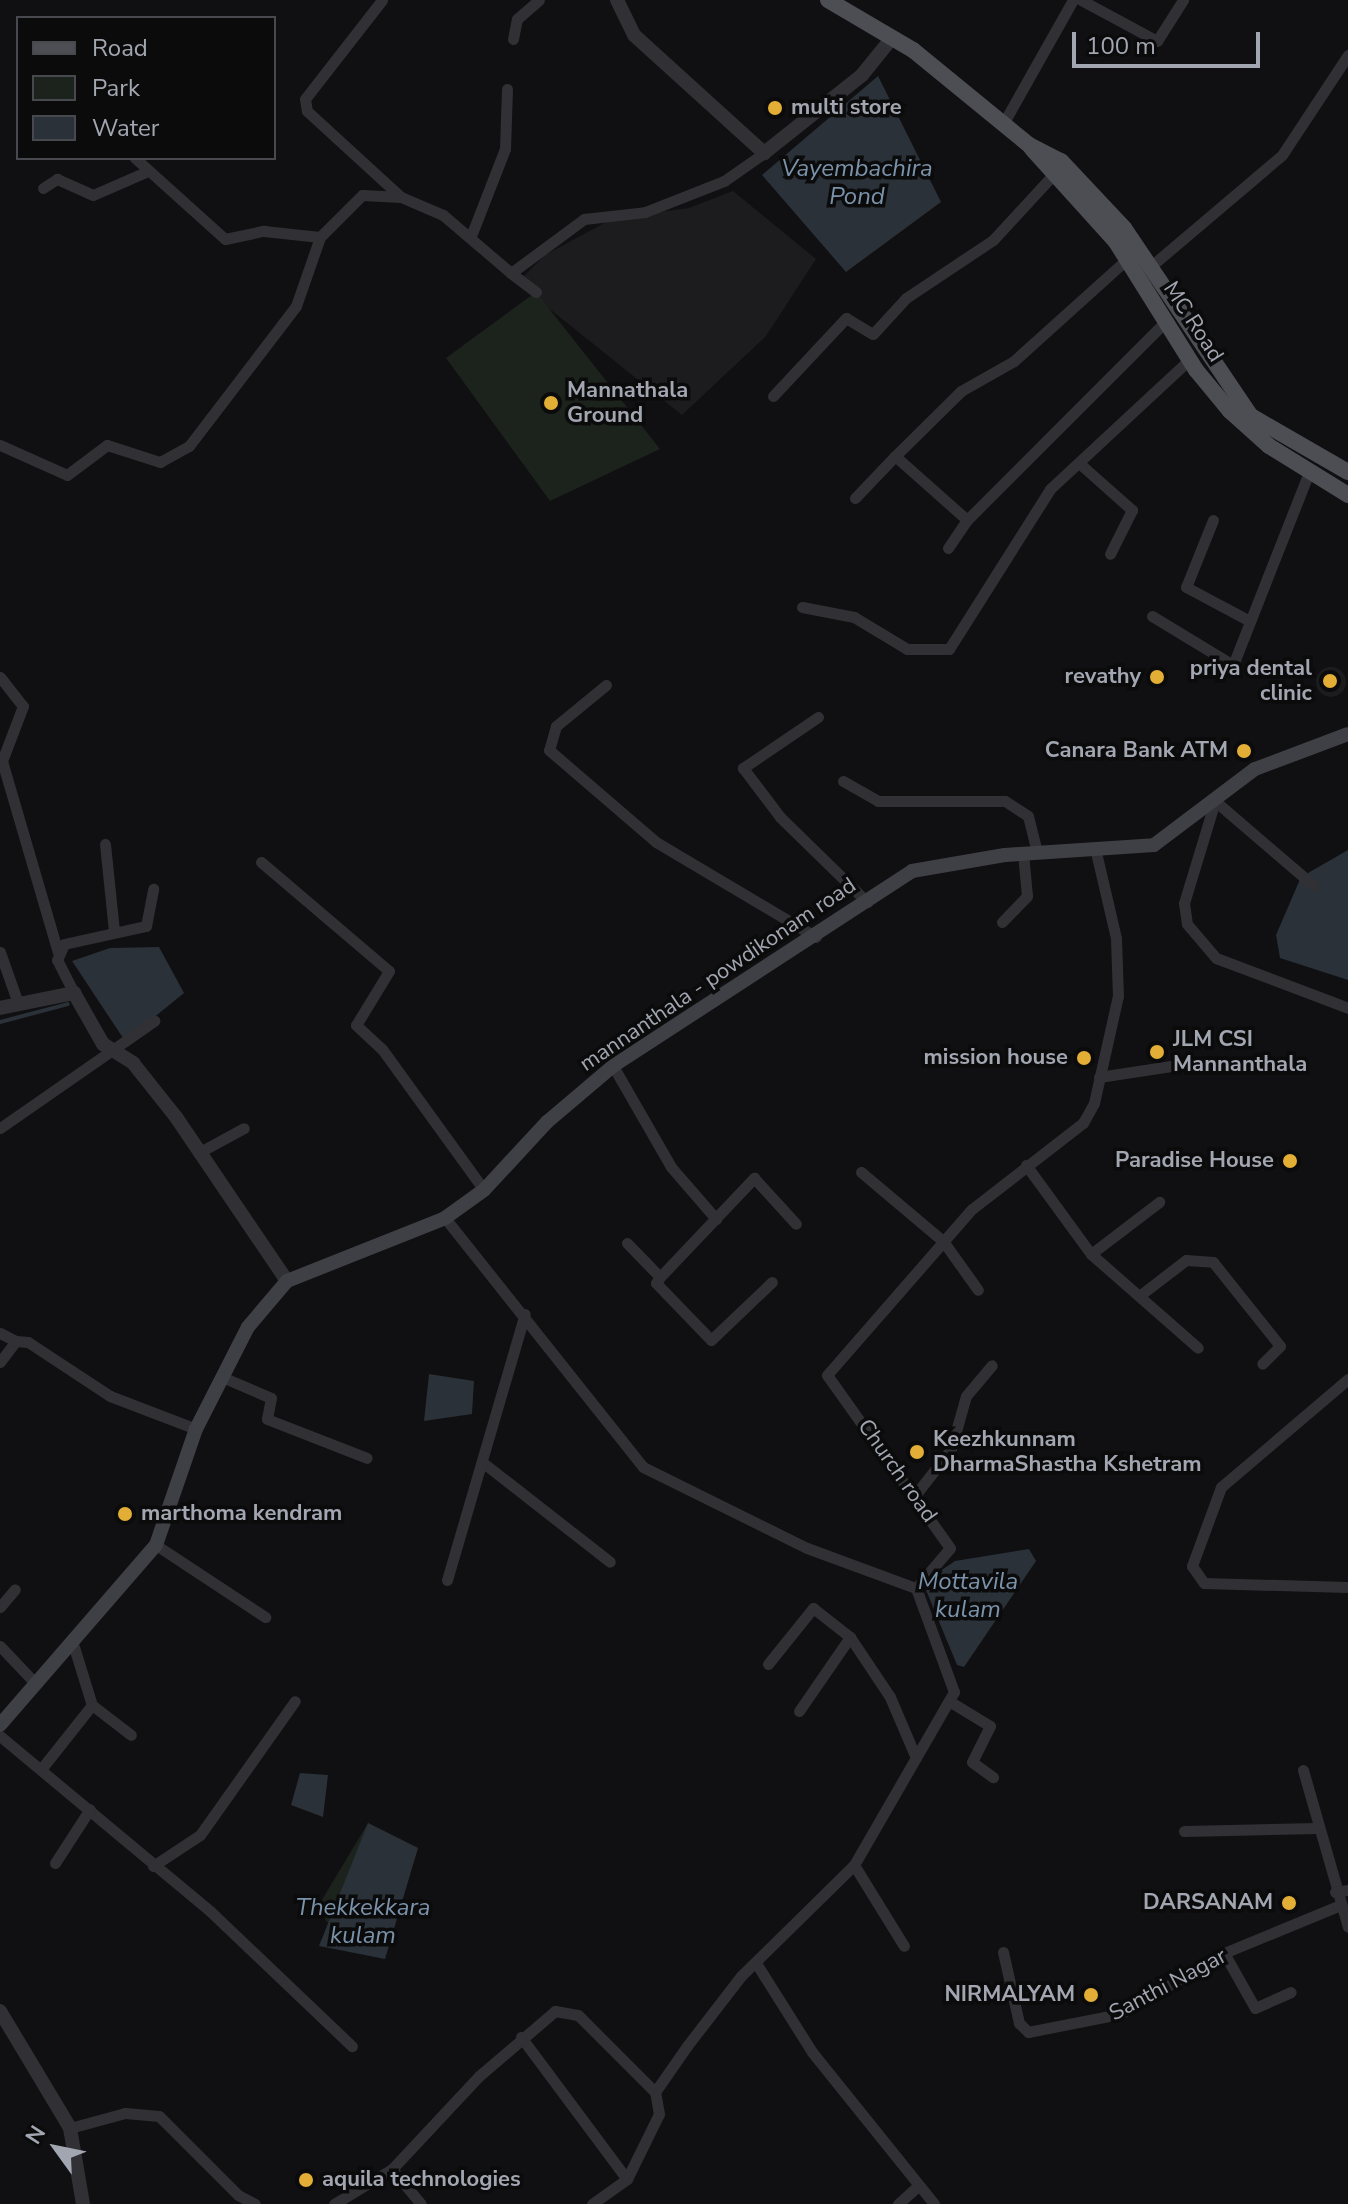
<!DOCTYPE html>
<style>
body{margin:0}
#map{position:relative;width:1348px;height:2204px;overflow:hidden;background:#100f11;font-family:"Nunito Sans",sans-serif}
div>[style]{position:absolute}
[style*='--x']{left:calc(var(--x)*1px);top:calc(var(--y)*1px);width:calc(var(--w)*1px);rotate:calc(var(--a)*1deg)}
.built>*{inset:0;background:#1c1c1e}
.round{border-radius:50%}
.green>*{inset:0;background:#1c231d}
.water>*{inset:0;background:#2a3138}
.stream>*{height:4px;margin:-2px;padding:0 2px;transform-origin:2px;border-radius:2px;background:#2a3138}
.minor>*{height:11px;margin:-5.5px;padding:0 5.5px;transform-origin:5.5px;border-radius:5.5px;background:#313135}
.tertiary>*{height:14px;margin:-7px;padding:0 7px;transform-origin:7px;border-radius:7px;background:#313135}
.secondary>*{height:14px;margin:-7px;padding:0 7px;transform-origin:7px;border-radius:7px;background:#3f4045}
.primary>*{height:16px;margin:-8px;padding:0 8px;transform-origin:8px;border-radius:8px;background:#4d4e54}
.dots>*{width:22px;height:22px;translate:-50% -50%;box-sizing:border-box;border:4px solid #0b0b0c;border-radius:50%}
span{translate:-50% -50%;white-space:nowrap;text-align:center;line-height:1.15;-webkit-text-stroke:7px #0b0b0c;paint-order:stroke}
.poi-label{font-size:22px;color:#a2a6b1;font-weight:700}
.left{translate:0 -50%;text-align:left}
.right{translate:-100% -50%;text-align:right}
.street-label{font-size:22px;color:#a2a6b1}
.water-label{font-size:24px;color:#7a92aa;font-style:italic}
.legend{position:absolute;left:16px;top:16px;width:260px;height:144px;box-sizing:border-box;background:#0b0b0c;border:2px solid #47494e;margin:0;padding:10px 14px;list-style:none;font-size:24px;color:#a2a6b1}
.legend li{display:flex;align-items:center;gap:16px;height:40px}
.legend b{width:40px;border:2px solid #47494e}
.north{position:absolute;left:16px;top:2108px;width:80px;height:80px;-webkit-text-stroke:6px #0b0b0c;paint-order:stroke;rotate:303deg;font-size:22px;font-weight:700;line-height:32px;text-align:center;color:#a2a6b1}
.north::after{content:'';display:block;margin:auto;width:28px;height:36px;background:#a2a6b1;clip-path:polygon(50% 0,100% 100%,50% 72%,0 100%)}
.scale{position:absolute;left:1072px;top:32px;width:188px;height:36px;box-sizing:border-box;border:4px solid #a2a6b1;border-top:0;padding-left:10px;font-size:24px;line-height:28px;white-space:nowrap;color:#a2a6b1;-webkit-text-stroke:6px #0b0b0c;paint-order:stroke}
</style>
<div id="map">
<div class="built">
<div style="clip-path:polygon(733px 191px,816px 259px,766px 336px,682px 415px,536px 298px,523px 277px,545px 255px,614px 218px,689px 208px)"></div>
<div class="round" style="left:1316px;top:667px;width:30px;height:30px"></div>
</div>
<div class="green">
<div style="clip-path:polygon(536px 292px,660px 449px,550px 501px,446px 358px)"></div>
<div style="clip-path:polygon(368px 1823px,418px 1848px,405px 1887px,350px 1940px,326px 1921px,320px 1903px)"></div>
</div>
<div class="water">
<div style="clip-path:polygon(878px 76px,941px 202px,846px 272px,762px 175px)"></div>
<div style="clip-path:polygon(1348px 850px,1348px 980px,1280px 958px,1276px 935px,1301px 877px)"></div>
<div style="clip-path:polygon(159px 947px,184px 993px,125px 1041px,72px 961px,110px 948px)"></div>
<div style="clip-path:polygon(429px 1374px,474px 1381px,472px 1414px,424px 1421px)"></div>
<div style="clip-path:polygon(1029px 1549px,1036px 1561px,964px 1667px,957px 1665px,926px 1590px,933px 1576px,955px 1561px)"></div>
<div style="clip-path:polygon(300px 1773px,328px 1775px,323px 1817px,291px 1805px)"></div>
<div style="clip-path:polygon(368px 1823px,418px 1848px,385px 1959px,319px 1946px)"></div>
</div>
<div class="stream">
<div style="--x:0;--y:1022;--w:70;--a:-14.8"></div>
</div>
<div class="minor">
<div style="--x:382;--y:0;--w:125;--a:127.9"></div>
<div style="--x:305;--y:99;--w:12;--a:81"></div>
<div style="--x:307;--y:111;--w:127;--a:42.5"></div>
<div style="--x:401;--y:197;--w:46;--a:23.2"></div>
<div style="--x:443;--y:215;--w:89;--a:40.5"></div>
<div style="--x:1081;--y:0;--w:86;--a:28.3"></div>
<div style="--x:1157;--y:41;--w:49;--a:-57.6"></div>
<div style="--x:513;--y:39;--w:20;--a:-79"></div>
<div style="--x:517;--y:19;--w:29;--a:-41"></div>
<div style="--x:1003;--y:124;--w:142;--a:-60.6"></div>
<div style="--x:135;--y:158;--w:121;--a:42"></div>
<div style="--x:225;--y:239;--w:40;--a:-12"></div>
<div style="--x:264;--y:231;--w:56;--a:6.1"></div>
<div style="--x:320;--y:237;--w:59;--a:-45"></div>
<div style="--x:362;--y:195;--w:39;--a:3"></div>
<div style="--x:43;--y:188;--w:17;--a:-33"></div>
<div style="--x:57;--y:179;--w:39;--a:24"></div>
<div style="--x:93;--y:195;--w:60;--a:-23.6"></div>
<div style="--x:471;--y:236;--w:93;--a:-68.7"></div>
<div style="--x:505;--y:149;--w:60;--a:-88.1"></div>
<div style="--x:1126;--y:260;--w:151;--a:138"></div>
<div style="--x:1014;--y:361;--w:61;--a:150.5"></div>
<div style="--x:961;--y:391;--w:93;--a:135.4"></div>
<div style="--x:895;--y:456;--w:96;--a:41.6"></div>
<div style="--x:967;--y:520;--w:280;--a:-45"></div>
<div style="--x:1150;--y:267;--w:173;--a:-40.3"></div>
<div style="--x:1282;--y:155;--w:120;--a:-56.6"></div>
<div style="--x:536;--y:292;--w:31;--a:-143"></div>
<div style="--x:511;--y:273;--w:91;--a:-36.5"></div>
<div style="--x:584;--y:219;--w:61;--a:-6.5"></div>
<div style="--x:645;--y:212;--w:85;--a:-21.4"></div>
<div style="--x:724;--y:181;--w:49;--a:-35"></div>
<div style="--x:773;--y:396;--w:107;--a:-46.9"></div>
<div style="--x:846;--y:318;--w:31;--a:31"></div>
<div style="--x:873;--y:334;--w:49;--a:-47.5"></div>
<div style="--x:906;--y:298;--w:105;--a:-33.7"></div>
<div style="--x:993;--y:240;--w:87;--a:-47.3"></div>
<div style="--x:0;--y:445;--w:73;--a:24.1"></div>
<div style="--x:67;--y:475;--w:50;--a:-36.9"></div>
<div style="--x:107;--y:445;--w:56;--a:17.8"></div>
<div style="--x:160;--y:462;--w:33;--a:-29"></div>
<div style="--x:189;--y:446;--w:176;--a:-52.6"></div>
<div style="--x:296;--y:306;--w:73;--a:-70.8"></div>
<div style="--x:1079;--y:463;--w:71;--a:41.6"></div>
<div style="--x:1132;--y:510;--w:49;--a:116.6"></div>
<div style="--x:855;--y:498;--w:58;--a:-46.4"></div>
<div style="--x:1213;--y:520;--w:72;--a:111.9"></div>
<div style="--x:1186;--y:587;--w:72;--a:28"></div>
<div style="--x:948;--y:548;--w:34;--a:-56"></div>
<div style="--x:802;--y:607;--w:53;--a:10.9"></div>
<div style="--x:854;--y:617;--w:62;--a:31.1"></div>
<div style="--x:907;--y:649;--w:42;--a:0"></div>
<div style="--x:949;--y:649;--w:189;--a:-57.7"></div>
<div style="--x:1050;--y:489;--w:190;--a:-42.9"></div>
<div style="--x:1152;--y:616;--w:95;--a:31.2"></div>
<div style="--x:1233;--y:665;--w:207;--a:-68.5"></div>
<div style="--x:0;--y:677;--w:37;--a:52"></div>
<div style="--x:23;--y:706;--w:59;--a:110.9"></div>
<div style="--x:2;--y:761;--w:199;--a:73.7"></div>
<div style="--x:606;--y:685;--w:65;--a:140.6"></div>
<div style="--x:556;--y:726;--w:25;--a:106"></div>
<div style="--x:549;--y:750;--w:141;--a:40.7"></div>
<div style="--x:656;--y:842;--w:186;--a:30.7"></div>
<div style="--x:818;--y:717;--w:91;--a:145.8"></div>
<div style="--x:743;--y:768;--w:61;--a:52.9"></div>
<div style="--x:780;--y:817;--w:122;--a:44.3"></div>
<div style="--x:843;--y:781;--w:40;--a:29.7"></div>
<div style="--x:878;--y:801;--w:127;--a:0"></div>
<div style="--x:1005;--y:801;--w:27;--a:33"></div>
<div style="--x:1028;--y:816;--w:37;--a:76"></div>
<div style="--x:105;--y:844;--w:87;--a:84.1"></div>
<div style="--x:261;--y:862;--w:168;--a:40.4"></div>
<div style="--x:389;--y:971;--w:63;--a:121.4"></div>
<div style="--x:356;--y:1025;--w:35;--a:43"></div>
<div style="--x:382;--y:1049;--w:174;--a:54.1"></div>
<div style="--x:1313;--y:885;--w:129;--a:-139.4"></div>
<div style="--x:1215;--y:801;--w:107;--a:106.9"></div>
<div style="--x:1184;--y:903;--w:21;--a:82"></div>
<div style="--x:1187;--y:924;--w:45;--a:49.5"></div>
<div style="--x:1216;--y:958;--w:141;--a:20.7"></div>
<div style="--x:1002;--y:922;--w:36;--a:-46"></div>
<div style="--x:1027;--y:896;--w:43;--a:-95.3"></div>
<div style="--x:0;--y:952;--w:54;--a:70.6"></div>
<div style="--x:74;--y:993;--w:37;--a:-117"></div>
<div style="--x:57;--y:960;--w:17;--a:-66"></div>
<div style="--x:64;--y:944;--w:84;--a:-12.4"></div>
<div style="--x:146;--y:926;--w:38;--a:-79"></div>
<div style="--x:613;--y:1066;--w:116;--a:60.1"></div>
<div style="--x:671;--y:1167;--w:69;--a:49.1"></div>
<div style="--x:1099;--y:1077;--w:86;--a:-8.7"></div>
<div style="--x:0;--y:1128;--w:188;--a:-34.8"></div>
<div style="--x:198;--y:1153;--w:52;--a:-28.5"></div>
<div style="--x:1026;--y:1165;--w:110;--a:53.9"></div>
<div style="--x:1091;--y:1254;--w:142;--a:41.3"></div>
<div style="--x:861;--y:1172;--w:107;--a:40.1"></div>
<div style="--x:943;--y:1241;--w:60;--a:54.5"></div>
<div style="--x:445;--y:1218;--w:318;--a:51.5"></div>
<div style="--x:643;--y:1467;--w:183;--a:26.3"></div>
<div style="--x:807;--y:1548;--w:116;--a:20.2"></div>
<div style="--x:627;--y:1243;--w:47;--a:45.9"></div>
<div style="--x:660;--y:1277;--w:137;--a:-46.5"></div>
<div style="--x:754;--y:1178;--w:62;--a:47.6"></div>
<div style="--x:1091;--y:1254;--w:86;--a:-37.4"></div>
<div style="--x:660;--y:1277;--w:7;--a:124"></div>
<div style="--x:656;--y:1283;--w:79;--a:46"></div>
<div style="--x:711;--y:1340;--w:84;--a:-43.6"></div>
<div style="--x:1143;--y:1293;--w:54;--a:-37.5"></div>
<div style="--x:1186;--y:1260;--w:27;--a:4"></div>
<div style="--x:1213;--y:1262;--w:107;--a:51.4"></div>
<div style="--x:1280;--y:1346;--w:25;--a:135"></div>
<div style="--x:0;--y:1333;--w:18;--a:27"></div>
<div style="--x:0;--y:1362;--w:26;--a:-53"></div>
<div style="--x:16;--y:1341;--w:12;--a:5"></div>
<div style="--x:28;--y:1342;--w:98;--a:33.4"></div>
<div style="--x:110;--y:1396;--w:92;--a:21"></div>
<div style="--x:222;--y:1377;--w:53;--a:23.2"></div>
<div style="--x:271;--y:1398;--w:21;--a:101"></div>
<div style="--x:267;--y:1419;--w:107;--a:21.3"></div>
<div style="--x:1348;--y:1379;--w:167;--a:139.6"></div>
<div style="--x:1221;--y:1487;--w:84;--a:110.2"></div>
<div style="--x:1192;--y:1566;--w:21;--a:55"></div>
<div style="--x:1204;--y:1583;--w:144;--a:1.6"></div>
<div style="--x:486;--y:1465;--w:157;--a:38"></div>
<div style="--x:916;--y:1494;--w:57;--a:-52.1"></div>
<div style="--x:951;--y:1449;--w:55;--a:-74.2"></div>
<div style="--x:966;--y:1396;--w:40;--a:-50"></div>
<div style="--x:156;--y:1545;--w:131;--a:33.4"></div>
<div style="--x:447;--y:1580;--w:277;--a:-73.7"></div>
<div style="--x:916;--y:1588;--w:52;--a:-49.6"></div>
<div style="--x:950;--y:1548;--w:212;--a:-125.4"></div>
<div style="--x:827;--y:1375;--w:220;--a:-48.9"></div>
<div style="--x:972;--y:1209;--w:140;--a:-37.8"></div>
<div style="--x:1083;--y:1123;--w:23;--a:-61"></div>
<div style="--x:1094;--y:1103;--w:110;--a:-77.4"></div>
<div style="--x:1118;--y:996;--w:58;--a:-92"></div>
<div style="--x:1116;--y:938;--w:92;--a:-103.1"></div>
<div style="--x:0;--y:1607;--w:23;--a:-50"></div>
<div style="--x:0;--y:1646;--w:50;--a:46.6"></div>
<div style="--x:74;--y:1647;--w:61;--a:72.8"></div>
<div style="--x:92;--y:1705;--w:49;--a:37.6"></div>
<div style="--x:768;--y:1664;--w:72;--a:-51.2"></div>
<div style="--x:813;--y:1608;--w:47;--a:38.1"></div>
<div style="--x:850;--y:1637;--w:72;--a:56.3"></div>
<div style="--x:890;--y:1697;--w:66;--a:66.9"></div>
<div style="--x:949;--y:1701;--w:48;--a:31.4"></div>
<div style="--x:990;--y:1726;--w:40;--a:116.6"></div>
<div style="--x:972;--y:1762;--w:26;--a:36"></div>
<div style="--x:799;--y:1711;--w:90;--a:-55.4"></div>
<div style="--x:0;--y:1736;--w:273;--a:39.8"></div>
<div style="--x:210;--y:1911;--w:196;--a:43.6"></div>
<div style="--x:42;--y:1768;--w:80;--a:-51.6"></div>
<div style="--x:1303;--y:1770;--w:163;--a:74"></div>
<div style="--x:1184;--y:1831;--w:134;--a:-1.3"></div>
<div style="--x:55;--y:1863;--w:64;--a:-57.1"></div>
<div style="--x:854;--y:1865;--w:95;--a:58.3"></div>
<div style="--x:153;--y:1866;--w:56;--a:-33.4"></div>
<div style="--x:200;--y:1835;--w:164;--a:-54.7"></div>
<div style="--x:1335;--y:1892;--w:13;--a:-9"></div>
<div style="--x:1003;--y:1952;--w:73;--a:77.3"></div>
<div style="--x:1019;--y:2023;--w:13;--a:45"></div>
<div style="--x:1028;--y:2032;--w:94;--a:-11.1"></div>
<div style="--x:1120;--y:2014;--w:121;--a:-30.4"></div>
<div style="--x:1224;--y:1953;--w:123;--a:-22.4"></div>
<div style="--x:1224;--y:1953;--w:63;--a:60.6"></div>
<div style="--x:1255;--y:2008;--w:39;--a:-24"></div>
<div style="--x:756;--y:1963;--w:105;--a:57.8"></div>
<div style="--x:812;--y:2052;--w:195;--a:51.2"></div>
<div style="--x:521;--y:2037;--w:177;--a:53.3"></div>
<div style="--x:70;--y:2128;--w:57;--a:-15.3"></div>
<div style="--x:125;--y:2113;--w:34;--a:5"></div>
<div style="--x:159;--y:2116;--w:112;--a:45"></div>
<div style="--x:238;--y:2195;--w:19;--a:28"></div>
<div style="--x:392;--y:2169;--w:45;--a:50.4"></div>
<div style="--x:334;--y:2204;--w:68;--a:-31.1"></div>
<div style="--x:392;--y:2169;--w:127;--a:-46.9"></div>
<div style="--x:479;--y:2076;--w:100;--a:-40.5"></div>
<div style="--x:555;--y:2011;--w:23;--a:10"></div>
<div style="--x:578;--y:2015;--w:109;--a:45"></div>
<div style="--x:592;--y:2204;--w:43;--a:-35.5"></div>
<div style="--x:627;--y:2179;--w:72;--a:-63.8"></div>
<div style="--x:659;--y:2114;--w:22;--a:-100"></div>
<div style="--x:655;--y:2092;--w:56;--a:-55.2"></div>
<div style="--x:687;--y:2046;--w:88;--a:-52.4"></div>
<div style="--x:741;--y:1976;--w:158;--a:-44.5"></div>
<div style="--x:854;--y:1865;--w:200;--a:-60"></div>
<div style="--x:954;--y:1692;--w:111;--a:-110.1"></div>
<div style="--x:898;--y:2204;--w:24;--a:-42"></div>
</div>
<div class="tertiary">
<div style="--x:617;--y:0;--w:39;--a:64"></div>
<div style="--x:634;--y:35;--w:176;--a:42.2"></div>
<div style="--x:764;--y:153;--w:125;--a:-38.5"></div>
<div style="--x:862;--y:75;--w:48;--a:-51"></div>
<div style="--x:0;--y:1008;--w:76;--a:-11.5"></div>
<div style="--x:74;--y:993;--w:59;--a:60.4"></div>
<div style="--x:103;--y:1044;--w:36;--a:32"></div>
<div style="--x:133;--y:1063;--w:69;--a:51.5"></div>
<div style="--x:176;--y:1117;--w:198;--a:55.9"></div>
<div style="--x:0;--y:2011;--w:136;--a:59.1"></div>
<div style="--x:70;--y:2128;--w:77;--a:80.3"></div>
</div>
<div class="secondary">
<div style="--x:0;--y:1725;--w:238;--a:-49.1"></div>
<div style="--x:156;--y:1545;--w:123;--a:-71"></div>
<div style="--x:196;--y:1429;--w:114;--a:-63"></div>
<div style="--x:248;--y:1327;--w:60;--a:-49.7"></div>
<div style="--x:287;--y:1281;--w:170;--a:-21.7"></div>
<div style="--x:445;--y:1218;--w:48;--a:-35.7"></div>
<div style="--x:484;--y:1190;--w:93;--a:-47.2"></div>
<div style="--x:547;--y:1122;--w:87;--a:-40.3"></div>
<div style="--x:613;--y:1066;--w:357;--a:-33.1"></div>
<div style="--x:912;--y:871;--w:94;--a:-9.8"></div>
<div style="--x:1005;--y:855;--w:149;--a:-3.8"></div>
<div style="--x:1154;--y:845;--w:126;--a:-37"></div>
<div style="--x:1255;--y:769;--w:99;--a:-20.6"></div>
</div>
<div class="primary">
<div style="--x:828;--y:0;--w:99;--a:30.5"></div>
<div style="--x:913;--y:50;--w:150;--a:39.3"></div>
<div style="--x:1029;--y:145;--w:36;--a:27"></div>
<div style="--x:1061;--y:161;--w:92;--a:46.8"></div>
<div style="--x:1124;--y:228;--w:227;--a:56"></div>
<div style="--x:1251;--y:416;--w:112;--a:30"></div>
<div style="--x:1032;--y:149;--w:125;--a:47.9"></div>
<div style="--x:1116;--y:242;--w:151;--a:58"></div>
<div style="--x:1196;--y:370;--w:53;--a:50.3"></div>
<div style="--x:1230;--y:411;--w:52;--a:41.9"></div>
<div style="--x:1269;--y:446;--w:93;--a:31.8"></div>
</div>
<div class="dots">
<div style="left:775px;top:108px;background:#e3ae35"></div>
<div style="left:551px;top:403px;background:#e3ae35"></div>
<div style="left:1157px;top:677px;background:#e3ae35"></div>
<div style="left:1330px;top:681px;background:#e3ae35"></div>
<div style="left:1244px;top:751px;background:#e3ae35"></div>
<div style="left:1157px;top:1052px;background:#e3ae35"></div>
<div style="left:1084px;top:1058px;background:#e3ae35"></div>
<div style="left:1290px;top:1161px;background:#e3ae35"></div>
<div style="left:917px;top:1452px;background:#e3ae35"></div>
<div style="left:125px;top:1514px;background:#e3ae35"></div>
<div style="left:1289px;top:1903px;background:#e3ae35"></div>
<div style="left:1091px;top:1995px;background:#e3ae35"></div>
<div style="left:306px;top:2180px;background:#e3ae35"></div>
</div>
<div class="poi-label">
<span class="left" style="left:791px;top:108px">multi store</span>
<span class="left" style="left:567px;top:403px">Mannathala<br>Ground</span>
<span class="right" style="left:1312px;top:681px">priya dental<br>clinic</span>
<span class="right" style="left:1141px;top:677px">revathy</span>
<span class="right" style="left:1228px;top:751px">Canara Bank ATM</span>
<span class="left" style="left:1173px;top:1052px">JLM CSI<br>Mannanthala</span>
<span class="right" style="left:1068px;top:1058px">mission house</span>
<span class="right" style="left:1274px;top:1161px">Paradise House</span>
<span class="left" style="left:933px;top:1452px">Keezhkunnam<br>DharmaShastha Kshetram</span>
<span class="left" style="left:141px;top:1514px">marthoma kendram</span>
<span class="right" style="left:1273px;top:1903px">DARSANAM</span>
<span class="right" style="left:1075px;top:1995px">NIRMALYAM</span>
<span class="left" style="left:322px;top:2180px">aquila technologies</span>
</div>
<div class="street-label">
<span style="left:1193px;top:322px;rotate:57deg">MC Road</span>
<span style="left:718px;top:975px;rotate:-34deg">mannanthala - powdikonam road</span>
<span style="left:897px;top:1471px;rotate:55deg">Church road</span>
<span style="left:1168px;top:1985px;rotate:-28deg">Santhi Nagar</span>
</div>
<div class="water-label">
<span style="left:857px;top:183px">Vayembachira<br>Pond</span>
<span style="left:968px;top:1596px">Mottavila<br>kulam</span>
<span style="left:363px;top:1922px">Thekkekkara<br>kulam</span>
</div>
<ul class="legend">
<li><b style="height:10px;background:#4d4e54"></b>Road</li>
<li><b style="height:22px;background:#1c231d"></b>Park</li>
<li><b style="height:22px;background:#2a3138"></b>Water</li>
</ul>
<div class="north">N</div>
<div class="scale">100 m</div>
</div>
